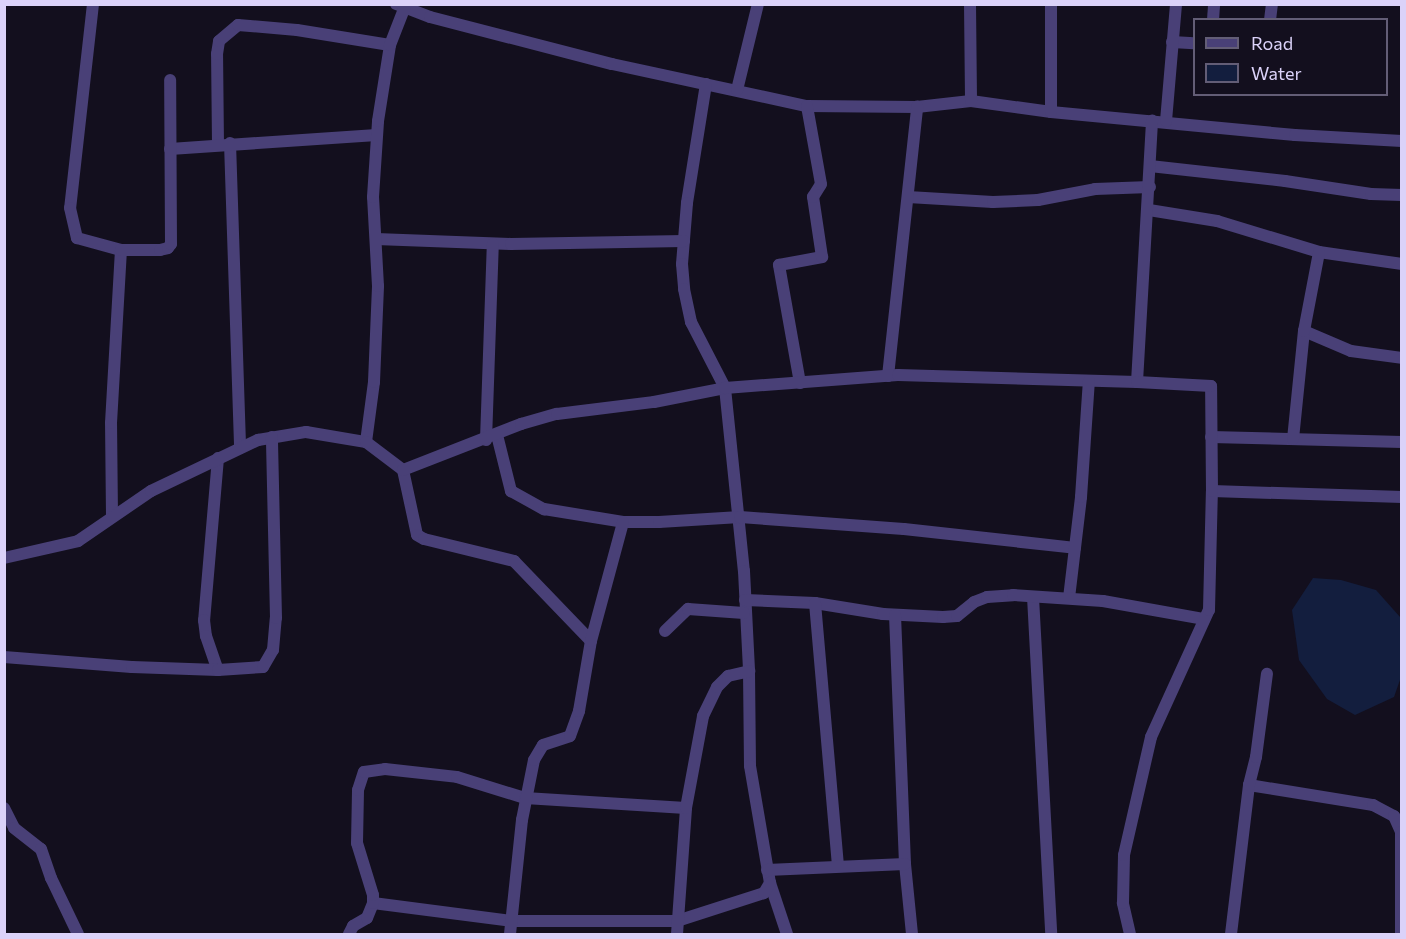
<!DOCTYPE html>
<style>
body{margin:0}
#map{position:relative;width:1406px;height:939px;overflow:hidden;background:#130f1e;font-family:Commissioner,sans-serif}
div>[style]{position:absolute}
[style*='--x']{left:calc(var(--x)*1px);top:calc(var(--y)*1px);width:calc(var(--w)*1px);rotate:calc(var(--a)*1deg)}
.water>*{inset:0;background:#131e3e}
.minor>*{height:12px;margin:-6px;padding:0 6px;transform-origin:6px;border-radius:6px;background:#494077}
span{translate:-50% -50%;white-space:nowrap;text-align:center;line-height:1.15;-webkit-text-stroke:5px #130f1e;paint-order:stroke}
.frame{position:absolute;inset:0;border:6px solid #dbd2f9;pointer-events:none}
.legend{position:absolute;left:1193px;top:18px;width:195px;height:78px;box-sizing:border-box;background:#130f1e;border:2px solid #635d76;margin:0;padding:8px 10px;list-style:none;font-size:18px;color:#dbd2f9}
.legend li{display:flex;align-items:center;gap:12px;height:30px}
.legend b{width:30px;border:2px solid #635d76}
</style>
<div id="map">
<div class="water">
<div style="clip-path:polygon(1313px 578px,1341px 580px,1376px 590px,1400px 617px,1401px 677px,1394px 697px,1355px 715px,1327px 699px,1299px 660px,1292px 610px)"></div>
</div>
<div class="minor">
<div style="--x:93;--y:4;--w:205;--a:96.4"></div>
<div style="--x:70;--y:208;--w:31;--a:77"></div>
<div style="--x:77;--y:238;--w:46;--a:15.3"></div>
<div style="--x:396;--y:4;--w:36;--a:21"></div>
<div style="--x:430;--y:17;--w:188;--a:14.5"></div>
<div style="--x:612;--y:64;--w:199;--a:12.2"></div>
<div style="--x:807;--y:106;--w:110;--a:0.5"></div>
<div style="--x:917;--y:107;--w:54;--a:-6.3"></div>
<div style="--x:971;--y:101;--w:81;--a:7.8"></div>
<div style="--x:1051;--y:112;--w:245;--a:5.4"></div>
<div style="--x:1295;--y:135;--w:107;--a:3.2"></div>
<div style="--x:970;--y:4;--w:97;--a:89.4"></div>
<div style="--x:1051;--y:4;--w:108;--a:90"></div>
<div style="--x:1213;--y:20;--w:16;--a:-86"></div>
<div style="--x:1270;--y:20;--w:16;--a:-83"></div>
<div style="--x:1172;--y:42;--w:22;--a:3"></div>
<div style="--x:706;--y:84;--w:121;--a:99.1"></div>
<div style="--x:687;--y:203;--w:61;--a:94.7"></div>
<div style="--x:682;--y:264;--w:25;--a:85"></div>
<div style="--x:684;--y:289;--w:34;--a:78"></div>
<div style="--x:691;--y:322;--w:74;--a:62.7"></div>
<div style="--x:725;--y:388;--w:184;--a:84.1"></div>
<div style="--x:744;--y:571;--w:100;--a:87.1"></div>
<div style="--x:749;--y:671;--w:95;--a:89.4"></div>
<div style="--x:750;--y:766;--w:119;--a:80.3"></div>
<div style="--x:770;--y:883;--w:54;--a:71.6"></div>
<div style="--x:737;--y:90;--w:89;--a:-76.3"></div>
<div style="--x:1166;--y:121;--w:117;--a:-85.1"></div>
<div style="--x:230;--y:143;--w:305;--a:88.1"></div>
<div style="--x:218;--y:145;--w:91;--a:-90.6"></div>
<div style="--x:217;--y:54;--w:13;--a:-81"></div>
<div style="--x:219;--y:41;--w:25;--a:-40"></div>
<div style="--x:238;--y:25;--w:59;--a:4.8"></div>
<div style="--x:297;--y:30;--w:94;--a:9.2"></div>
<div style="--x:170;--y:149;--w:207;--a:-3.9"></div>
<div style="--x:1150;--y:166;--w:136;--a:6.3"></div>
<div style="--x:1285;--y:181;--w:87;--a:8.6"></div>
<div style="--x:1371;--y:194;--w:31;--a:2"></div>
<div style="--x:908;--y:197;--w:85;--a:3.4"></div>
<div style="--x:993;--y:202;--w:45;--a:-2.5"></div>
<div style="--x:1038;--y:200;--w:58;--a:-10.9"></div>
<div style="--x:1095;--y:189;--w:55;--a:-2.1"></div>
<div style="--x:1149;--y:210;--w:69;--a:9.2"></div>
<div style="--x:1217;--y:221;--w:107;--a:16.9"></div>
<div style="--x:1319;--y:252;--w:84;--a:8.2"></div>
<div style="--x:376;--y:239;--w:135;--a:2.1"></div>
<div style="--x:511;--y:244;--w:173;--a:-1"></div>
<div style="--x:1304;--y:331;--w:51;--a:23.1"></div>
<div style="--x:1351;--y:351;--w:51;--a:7.8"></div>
<div style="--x:888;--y:376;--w:271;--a:-83.8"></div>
<div style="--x:800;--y:383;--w:120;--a:-100.1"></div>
<div style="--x:779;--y:265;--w:44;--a:-10.5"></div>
<div style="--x:822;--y:257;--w:61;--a:-98.5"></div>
<div style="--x:813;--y:197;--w:15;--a:-58"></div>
<div style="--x:821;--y:184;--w:79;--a:-100.2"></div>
<div style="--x:497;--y:435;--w:58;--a:76"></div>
<div style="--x:511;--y:491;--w:38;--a:29"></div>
<div style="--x:544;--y:509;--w:80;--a:9.3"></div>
<div style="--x:623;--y:522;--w:36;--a:0"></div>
<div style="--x:659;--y:522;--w:81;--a:-3.5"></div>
<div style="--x:740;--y:517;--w:164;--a:4.2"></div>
<div style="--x:904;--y:529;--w:172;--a:6.3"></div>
<div style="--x:1211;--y:437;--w:191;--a:1.5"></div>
<div style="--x:1293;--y:439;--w:109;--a:-84.2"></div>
<div style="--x:1304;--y:331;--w:80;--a:-79.2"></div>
<div style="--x:486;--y:440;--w:196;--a:-88"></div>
<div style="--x:366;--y:442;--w:61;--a:-82.4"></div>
<div style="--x:374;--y:382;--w:96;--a:-87.6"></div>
<div style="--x:378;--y:286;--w:89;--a:-93.2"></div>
<div style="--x:373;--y:197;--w:76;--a:-86.2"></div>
<div style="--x:378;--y:121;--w:77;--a:-81"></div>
<div style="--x:390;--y:45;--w:44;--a:-68.7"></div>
<div style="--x:218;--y:458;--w:163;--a:94.9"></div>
<div style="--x:204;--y:620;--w:16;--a:83"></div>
<div style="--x:206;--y:636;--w:36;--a:71"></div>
<div style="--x:403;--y:470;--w:66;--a:77.8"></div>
<div style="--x:417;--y:535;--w:8;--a:30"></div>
<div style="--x:424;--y:539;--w:93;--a:13.7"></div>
<div style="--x:514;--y:561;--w:111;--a:46.1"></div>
<div style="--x:1212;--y:491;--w:190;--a:1.8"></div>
<div style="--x:112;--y:516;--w:93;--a:-90.6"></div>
<div style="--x:111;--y:423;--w:173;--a:-86.7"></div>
<div style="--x:121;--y:250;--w:39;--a:0"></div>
<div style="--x:160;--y:250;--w:8;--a:-14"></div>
<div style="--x:168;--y:248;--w:5;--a:-53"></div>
<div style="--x:171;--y:244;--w:164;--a:-90.3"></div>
<div style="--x:4;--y:558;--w:76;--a:-12.9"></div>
<div style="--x:78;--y:541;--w:88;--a:-34.4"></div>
<div style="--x:151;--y:491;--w:119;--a:-25.5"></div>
<div style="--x:258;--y:440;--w:49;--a:-9.5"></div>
<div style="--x:306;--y:432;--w:61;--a:9.5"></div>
<div style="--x:366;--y:442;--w:46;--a:37.1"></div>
<div style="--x:403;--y:470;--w:127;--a:-21.3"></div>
<div style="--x:521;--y:424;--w:37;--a:-16"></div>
<div style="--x:557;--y:414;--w:98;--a:-7.1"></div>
<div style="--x:654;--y:402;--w:72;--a:-11.2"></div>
<div style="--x:725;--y:388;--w:173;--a:-4.3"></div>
<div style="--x:898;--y:375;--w:239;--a:1.7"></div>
<div style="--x:1137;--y:382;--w:262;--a:-86.7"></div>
<div style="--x:1033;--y:597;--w:337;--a:86.9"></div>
<div style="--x:1069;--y:598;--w:102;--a:-83.2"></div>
<div style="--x:1081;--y:497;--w:116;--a:-86.1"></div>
<div style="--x:745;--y:600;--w:70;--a:2.5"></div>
<div style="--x:815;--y:603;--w:69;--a:9.2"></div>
<div style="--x:883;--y:614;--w:60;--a:2.9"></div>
<div style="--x:943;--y:617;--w:14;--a:-4"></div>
<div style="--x:957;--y:616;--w:22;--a:-39"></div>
<div style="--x:974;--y:602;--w:14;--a:-21"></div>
<div style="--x:987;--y:597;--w:26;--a:-4"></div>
<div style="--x:1013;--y:595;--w:90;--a:3.8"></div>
<div style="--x:1103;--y:601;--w:103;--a:10.1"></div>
<div style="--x:815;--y:603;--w:263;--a:85"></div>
<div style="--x:895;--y:615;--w:249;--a:87.7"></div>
<div style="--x:905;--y:864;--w:70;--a:84.3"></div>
<div style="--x:665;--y:631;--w:32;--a:-44"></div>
<div style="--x:688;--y:609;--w:56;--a:4.1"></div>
<div style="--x:4;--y:657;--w:128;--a:4.5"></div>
<div style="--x:132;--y:667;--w:86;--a:2"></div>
<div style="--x:218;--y:670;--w:45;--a:-3.8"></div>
<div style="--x:263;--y:667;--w:20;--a:-60"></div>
<div style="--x:273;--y:650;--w:32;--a:-85"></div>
<div style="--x:276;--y:618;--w:181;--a:-91.3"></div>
<div style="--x:1249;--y:785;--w:126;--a:9.2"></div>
<div style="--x:1373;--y:805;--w:24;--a:28"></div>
<div style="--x:1394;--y:816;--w:17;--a:66"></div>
<div style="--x:1401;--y:832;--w:102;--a:90"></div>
<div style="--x:4;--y:808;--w:22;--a:63"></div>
<div style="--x:14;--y:828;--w:34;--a:38"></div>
<div style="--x:41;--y:849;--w:31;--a:71"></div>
<div style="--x:51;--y:878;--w:62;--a:64.3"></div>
<div style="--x:767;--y:870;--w:138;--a:-2.5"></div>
<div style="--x:373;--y:903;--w:139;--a:7.4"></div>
<div style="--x:511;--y:921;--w:166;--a:0"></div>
<div style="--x:677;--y:921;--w:91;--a:-17.8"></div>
<div style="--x:764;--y:893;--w:12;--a:-59"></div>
<div style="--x:349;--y:934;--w:9;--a:-63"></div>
<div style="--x:353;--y:926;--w:16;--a:-30"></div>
<div style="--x:367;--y:918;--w:16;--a:-68"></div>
<div style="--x:373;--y:903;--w:8;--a:-90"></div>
<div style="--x:373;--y:895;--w:54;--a:-107.1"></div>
<div style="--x:357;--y:843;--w:53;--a:-88.9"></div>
<div style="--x:358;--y:790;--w:19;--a:-72"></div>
<div style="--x:364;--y:772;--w:21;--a:-8"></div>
<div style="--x:385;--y:769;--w:72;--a:6.3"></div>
<div style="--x:457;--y:777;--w:71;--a:17.2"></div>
<div style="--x:525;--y:798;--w:161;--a:3.6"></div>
<div style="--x:510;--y:934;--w:115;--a:-84"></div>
<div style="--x:522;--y:820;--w:61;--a:-78.7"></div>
<div style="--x:534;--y:760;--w:17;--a:-59"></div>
<div style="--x:543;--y:745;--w:28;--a:-18"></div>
<div style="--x:570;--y:736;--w:27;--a:-70"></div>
<div style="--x:579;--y:711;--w:71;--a:-80.3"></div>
<div style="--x:591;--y:641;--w:123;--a:-74.9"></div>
<div style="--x:677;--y:934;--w:126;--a:-85.9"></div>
<div style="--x:686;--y:808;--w:94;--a:-79.5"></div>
<div style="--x:703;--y:716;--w:32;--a:-64"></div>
<div style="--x:717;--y:687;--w:16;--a:-45"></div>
<div style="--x:728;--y:676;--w:22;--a:-13"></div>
<div style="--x:1130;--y:934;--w:32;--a:-103"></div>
<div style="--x:1123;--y:903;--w:48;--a:-88.8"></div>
<div style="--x:1124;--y:855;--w:121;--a:-77.1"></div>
<div style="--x:1151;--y:737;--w:140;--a:-65.5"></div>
<div style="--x:1209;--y:610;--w:119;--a:-88.6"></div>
<div style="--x:1212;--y:491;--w:105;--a:-90.5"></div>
<div style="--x:1211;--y:386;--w:74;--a:-176.9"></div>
<div style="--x:1231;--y:934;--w:150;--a:-83.1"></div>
<div style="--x:1249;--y:785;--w:29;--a:-76"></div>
<div style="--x:1256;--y:757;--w:84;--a:-82.5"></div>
</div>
<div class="frame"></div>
<ul class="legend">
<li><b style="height:8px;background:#494077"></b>Road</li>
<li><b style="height:16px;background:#131e3e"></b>Water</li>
</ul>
</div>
